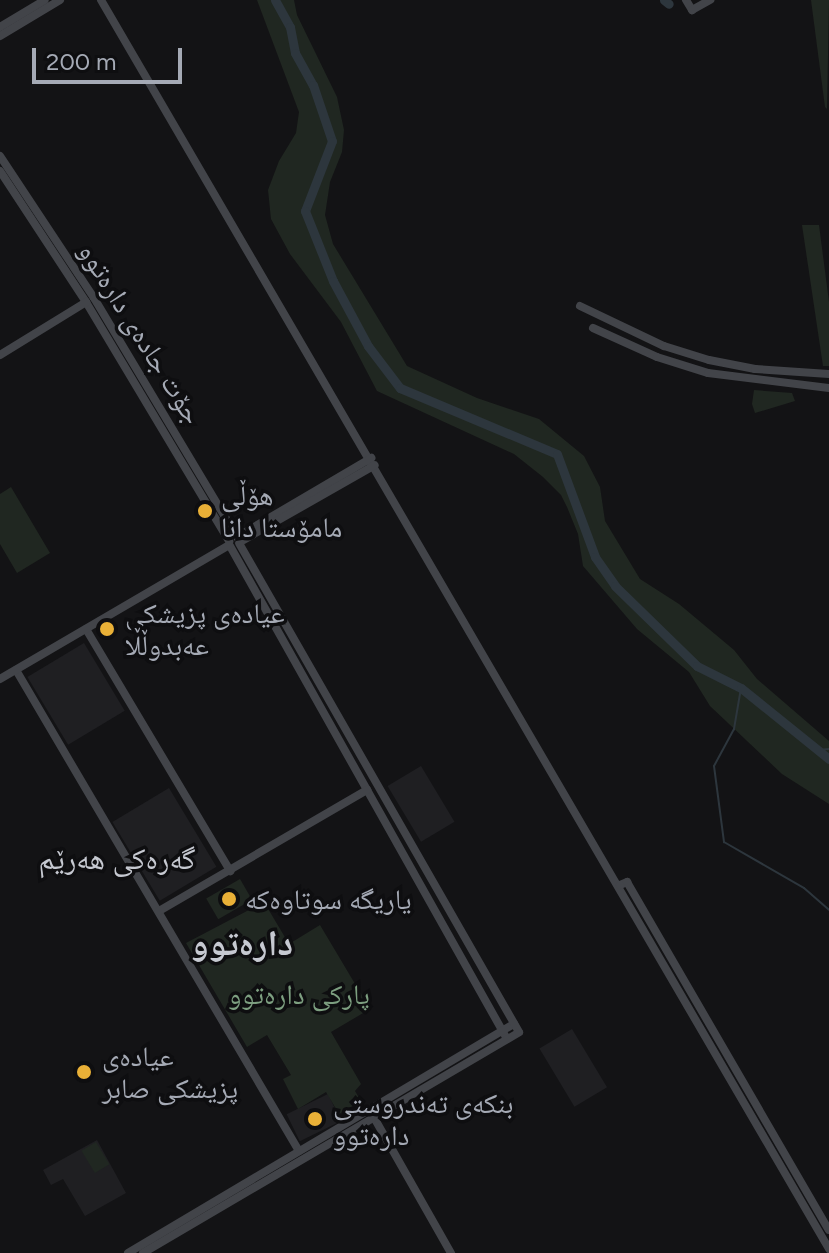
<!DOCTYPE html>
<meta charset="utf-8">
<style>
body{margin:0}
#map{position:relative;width:829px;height:1253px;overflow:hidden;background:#131315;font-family:Figtree,"Noto Naskh Arabic",sans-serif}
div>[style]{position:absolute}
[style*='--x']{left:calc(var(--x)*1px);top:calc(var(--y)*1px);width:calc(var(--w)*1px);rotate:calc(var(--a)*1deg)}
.built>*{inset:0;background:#1f1f22;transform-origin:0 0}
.green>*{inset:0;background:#202721;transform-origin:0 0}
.stream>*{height:2px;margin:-1px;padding:0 1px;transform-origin:1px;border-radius:1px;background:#2d363d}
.river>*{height:9px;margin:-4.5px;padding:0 4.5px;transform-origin:4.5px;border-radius:4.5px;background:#2d363d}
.secondary>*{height:8px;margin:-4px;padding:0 4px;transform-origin:4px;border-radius:4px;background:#424449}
.dots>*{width:22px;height:22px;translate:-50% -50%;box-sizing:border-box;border:4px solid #0e0e10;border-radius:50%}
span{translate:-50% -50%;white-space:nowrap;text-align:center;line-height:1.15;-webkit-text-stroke:7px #0e0e10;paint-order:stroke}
.street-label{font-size:28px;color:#a5aab5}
.poi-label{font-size:28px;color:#a5aab5}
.left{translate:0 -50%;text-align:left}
.park-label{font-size:28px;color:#7d9f80}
.neighbourhood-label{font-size:30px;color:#c6c9d1}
.district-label{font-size:36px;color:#c6c9d1;font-weight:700}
.scale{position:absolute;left:32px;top:48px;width:150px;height:36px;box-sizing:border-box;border:4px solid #a5aab5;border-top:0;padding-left:10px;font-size:24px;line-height:28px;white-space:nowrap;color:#a5aab5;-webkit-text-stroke:6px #0e0e10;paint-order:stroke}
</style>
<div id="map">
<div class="built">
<div style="left:84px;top:643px;width:79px;height:66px;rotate:59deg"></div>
<div style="left:421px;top:766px;width:65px;height:39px;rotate:59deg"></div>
<div style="left:169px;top:788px;width:92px;height:66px;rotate:59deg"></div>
<div style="left:572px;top:1029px;width:68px;height:38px;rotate:59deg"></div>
<div style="left:328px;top:1094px;width:30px;height:46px;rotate:64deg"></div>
<div style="clip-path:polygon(97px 1140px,126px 1193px,85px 1216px,63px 1179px,51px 1185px,43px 1170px)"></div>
</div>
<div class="green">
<div style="clip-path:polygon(257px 0,294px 0,297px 15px,337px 97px,344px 130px,342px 152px,330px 182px,325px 215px,333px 244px,407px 366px,477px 398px,539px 419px,584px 456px,600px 487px,605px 521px,640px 579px,679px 604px,734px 650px,757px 679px,829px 741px,829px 804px,782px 774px,710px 706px,689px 672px,637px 629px,583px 566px,578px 534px,567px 507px,561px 495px,543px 477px,514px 454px,377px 391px,341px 322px,290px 254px,271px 219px,268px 190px,279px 161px,296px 133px,299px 112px)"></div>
<div style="clip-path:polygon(811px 0,829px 0,827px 109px,825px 107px)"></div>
<div style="clip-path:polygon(802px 225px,819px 225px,829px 302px,829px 366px,823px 366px)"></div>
<div style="clip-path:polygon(754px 390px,792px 393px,795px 401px,755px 413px,752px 404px)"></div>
<div style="clip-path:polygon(11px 487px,50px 553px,17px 573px,0 544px,0 494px)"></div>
<div style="left:240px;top:879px;width:24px;height:39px;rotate:60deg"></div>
<div style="clip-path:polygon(264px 902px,289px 944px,320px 925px,370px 1009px,331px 1032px,361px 1084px,355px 1091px,361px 1101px,339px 1114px,326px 1092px,298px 1109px,283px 1079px,291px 1075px,267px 1035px,247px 1047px,186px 943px)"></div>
<div style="left:96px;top:1142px;width:26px;height:17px;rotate:59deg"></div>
</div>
<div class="stream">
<div style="--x:741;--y:688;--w:42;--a:99.7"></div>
<div style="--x:734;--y:729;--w:42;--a:118.4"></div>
<div style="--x:714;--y:766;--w:77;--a:82.5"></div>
<div style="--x:724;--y:842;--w:92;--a:29.9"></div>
<div style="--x:804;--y:888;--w:33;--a:41"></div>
<div style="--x:819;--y:750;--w:10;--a:-6"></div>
</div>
<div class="river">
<div style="--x:275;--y:0;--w:31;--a:61"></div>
<div style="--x:290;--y:27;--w:26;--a:79"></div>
<div style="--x:295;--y:53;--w:37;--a:61"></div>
<div style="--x:313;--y:85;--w:59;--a:71.3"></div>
<div style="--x:332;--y:141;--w:75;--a:111.1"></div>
<div style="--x:305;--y:211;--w:75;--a:68.2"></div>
<div style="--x:333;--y:281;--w:74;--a:61.7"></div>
<div style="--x:368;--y:346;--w:53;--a:52.7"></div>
<div style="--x:400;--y:388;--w:170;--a:22.8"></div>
<div style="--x:557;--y:454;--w:110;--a:69.7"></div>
<div style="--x:595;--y:557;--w:35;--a:55"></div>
<div style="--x:615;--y:586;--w:115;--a:44.3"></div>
<div style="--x:697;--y:666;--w:49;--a:26.6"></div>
<div style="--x:741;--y:688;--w:113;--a:38.9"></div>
<div style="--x:664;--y:0;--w:6;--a:39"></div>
</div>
<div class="secondary">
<div style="--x:101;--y:0;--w:1446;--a:59.76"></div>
<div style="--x:686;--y:0;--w:12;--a:59"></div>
<div style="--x:692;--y:10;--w:21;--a:-29"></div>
<div style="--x:0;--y:27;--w:52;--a:-31"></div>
<div style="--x:0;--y:36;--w:70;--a:-31"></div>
<div style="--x:0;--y:156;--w:170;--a:56.5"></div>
<div style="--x:94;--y:298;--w:279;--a:59.1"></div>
<div style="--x:237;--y:537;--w:156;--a:-30.5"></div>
<div style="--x:0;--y:171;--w:157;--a:56.7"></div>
<div style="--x:86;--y:302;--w:279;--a:59.1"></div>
<div style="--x:580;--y:306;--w:93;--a:25.5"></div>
<div style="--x:664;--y:346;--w:47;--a:17.3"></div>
<div style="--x:709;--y:360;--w:47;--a:11.1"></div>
<div style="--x:755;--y:369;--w:74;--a:3.9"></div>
<div style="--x:593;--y:328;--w:70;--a:24.4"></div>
<div style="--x:657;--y:357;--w:53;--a:17.4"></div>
<div style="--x:708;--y:373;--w:122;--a:7.1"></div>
<div style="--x:0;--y:355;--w:101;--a:-31.6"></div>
<div style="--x:240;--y:542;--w:155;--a:-29.7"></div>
<div style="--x:230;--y:546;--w:565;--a:60.67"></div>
<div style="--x:86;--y:629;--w:282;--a:59.2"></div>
<div style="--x:16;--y:670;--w:558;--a:59.53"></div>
<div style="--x:0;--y:679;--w:265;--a:-30.3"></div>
<div style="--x:620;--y:885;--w:8;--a:-23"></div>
<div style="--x:627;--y:882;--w:402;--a:59.9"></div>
<div style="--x:159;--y:911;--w:241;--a:-30.2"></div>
<div style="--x:372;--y:1114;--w:160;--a:60.4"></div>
<div style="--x:128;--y:1253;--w:449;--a:-30.7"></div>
<div style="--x:143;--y:1253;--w:436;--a:-30.4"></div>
<div style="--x:519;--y:1032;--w:563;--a:-119.8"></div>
</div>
<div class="dots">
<div style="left:205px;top:511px;background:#e9b037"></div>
<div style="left:107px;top:629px;background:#e9b037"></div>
<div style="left:229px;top:899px;background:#e9b037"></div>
<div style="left:84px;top:1072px;background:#e9b037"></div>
<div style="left:315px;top:1119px;background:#e9b037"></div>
</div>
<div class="street-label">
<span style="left:141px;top:333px;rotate:58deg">جۆت جادەی دارەتوو</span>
</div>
<div class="poi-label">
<span class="left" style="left:221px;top:511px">هۆڵی<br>مامۆستا دانا</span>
<span class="left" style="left:125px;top:629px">عیادەی پزیشکی<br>عەبدوڵڵا</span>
<span class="left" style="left:245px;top:899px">یاریگە سوتاوەکە</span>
<span class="left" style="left:102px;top:1072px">عیادەی<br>پزیشکی صابر</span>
<span class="left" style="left:333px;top:1119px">بنکەی تەندروستی<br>دارەتوو</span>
</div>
<div class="park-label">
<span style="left:299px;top:994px">پارکی دارەتوو</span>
</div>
<div class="neighbourhood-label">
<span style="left:117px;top:859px">گەرەکی هەرێم</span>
</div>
<div class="district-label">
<span style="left:242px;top:943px">دارەتوو</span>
</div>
<div class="scale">200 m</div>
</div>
